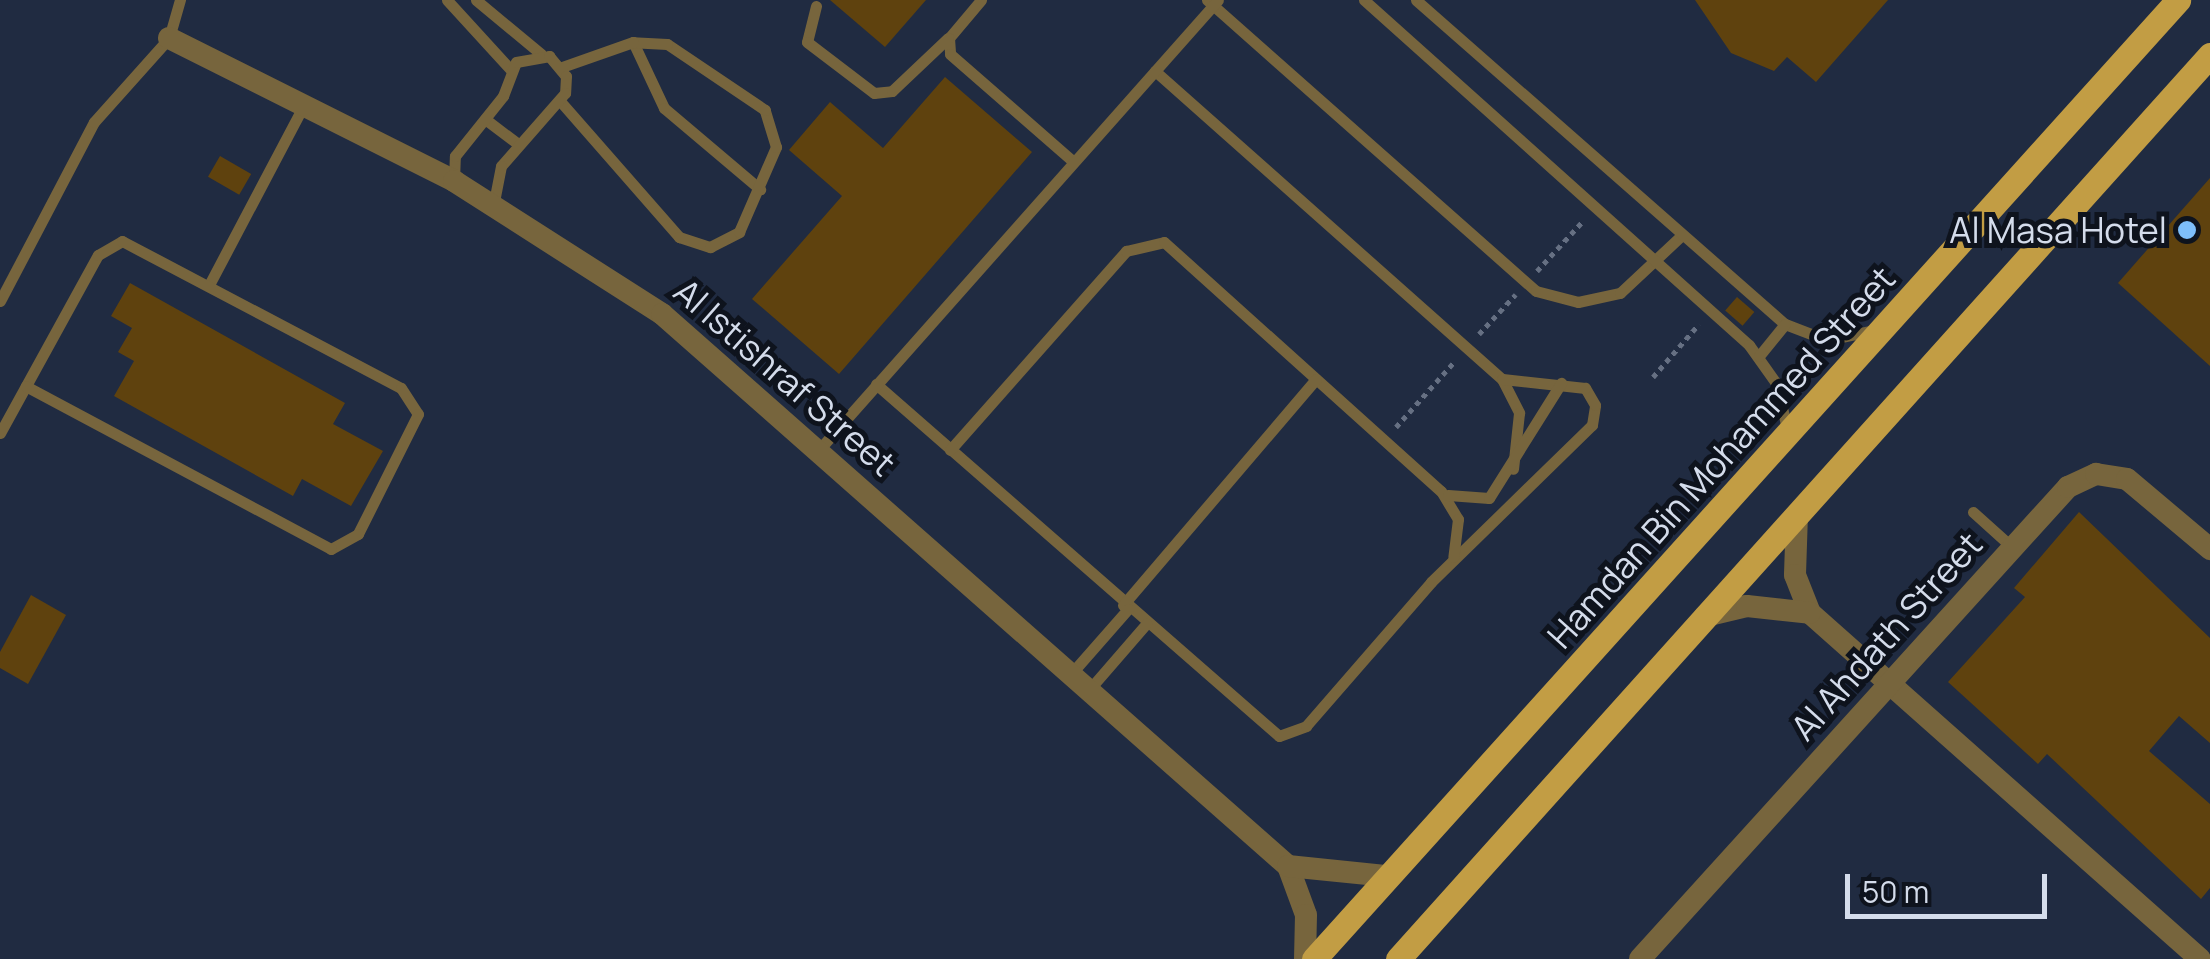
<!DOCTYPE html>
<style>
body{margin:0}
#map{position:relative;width:2210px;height:959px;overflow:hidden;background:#202b41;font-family:Manrope,sans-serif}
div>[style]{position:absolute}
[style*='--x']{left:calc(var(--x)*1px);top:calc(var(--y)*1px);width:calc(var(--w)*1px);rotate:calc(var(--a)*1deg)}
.building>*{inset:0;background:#5f420e;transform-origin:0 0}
.path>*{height:5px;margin-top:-2.5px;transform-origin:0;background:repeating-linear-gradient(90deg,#667083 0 5px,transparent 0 10px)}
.service>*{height:11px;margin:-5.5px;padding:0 5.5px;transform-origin:5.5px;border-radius:5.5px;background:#77653d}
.minor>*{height:22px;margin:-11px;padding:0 11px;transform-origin:11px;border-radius:11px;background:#77653d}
.primary>*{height:25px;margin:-12.5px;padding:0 12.5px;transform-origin:12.5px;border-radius:12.5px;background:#c29d44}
.dots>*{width:28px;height:28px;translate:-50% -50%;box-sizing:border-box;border:5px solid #0e131d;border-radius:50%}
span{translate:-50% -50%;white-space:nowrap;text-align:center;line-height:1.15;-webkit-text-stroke:10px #0e131d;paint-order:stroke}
.poi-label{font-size:35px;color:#d4dceb}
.right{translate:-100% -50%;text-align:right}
.street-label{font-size:35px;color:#d4dceb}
.scale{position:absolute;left:1845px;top:874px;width:202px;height:45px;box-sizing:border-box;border:5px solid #d4dceb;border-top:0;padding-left:12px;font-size:30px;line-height:35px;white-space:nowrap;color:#d4dceb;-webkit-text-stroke:8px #0e131d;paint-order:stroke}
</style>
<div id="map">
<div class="building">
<div style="clip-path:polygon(830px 0,926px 0,885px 47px)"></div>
<div style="clip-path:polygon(1695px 0,1888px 0,1816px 82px,1787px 57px,1774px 71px,1731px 53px)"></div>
<div style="clip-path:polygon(945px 77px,1032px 152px,839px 374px,752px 299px,842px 196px,789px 150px,830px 102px,883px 148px)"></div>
<div style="left:220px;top:156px;width:36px;height:24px;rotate:30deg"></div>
<div style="clip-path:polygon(2210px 178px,2210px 366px,2118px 283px)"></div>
<div style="clip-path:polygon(130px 283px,345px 403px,333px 424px,383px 451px,351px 506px,302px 479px,293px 496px,114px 396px,134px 361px,118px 352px,132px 328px,111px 316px)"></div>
<div style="left:1737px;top:297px;width:23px;height:18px;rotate:41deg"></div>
<div style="clip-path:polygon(2079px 512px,2210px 638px,2210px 743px,2179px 716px,2149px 751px,2210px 804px,2210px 888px,2201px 899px,2047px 754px,2038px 764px,1948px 682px,2025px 597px,2014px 588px)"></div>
<div style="clip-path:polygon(31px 595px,66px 615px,28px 684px,0 668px,0 652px)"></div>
</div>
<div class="path">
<div style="--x:1537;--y:271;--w:68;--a:-47.4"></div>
<div style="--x:1479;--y:334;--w:54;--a:-47.2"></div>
<div style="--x:1653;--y:377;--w:70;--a:-49"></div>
<div style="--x:1396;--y:427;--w:89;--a:-48.2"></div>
</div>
<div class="service">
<div style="--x:447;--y:0;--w:95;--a:47.6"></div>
<div style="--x:476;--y:0;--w:85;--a:39.7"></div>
<div style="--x:981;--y:0;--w:50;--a:130.1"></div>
<div style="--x:949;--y:38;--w:16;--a:86"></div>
<div style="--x:950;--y:54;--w:164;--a:41.1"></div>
<div style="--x:1207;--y:0;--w:439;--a:41.5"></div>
<div style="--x:1536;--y:291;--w:43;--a:14.7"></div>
<div style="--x:1578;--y:302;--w:43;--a:-12.1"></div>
<div style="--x:1620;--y:293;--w:83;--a:-43.1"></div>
<div style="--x:1364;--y:0;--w:517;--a:41.86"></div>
<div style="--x:1749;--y:345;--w:47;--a:54.6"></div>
<div style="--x:1776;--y:383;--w:46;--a:76.3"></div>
<div style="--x:1416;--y:0;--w:491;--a:41.3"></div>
<div style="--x:1785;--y:324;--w:45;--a:20.9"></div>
<div style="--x:1827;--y:340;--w:48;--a:-12"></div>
<div style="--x:816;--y:6;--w:37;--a:104"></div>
<div style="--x:807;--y:42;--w:84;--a:37.3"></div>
<div style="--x:874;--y:93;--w:18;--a:-6"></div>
<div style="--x:892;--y:91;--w:77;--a:-43.4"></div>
<div style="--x:633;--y:42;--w:73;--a:64.8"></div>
<div style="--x:664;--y:108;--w:126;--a:40.2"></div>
<div style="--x:1155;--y:71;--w:464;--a:41.6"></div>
<div style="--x:1502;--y:379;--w:38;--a:63"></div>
<div style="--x:1519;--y:413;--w:56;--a:96.1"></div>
<div style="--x:560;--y:101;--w:181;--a:48.8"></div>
<div style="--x:679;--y:237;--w:33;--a:18"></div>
<div style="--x:710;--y:247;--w:33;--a:-27"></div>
<div style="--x:739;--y:232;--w:93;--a:-66.5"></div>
<div style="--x:776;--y:147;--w:39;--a:-107"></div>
<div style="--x:765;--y:110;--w:118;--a:-146"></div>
<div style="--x:667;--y:44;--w:34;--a:-177"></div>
<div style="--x:633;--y:42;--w:75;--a:160.6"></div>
<div style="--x:485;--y:119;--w:41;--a:37.1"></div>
<div style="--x:454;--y:181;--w:25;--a:-88"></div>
<div style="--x:455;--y:156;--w:77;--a:-51.3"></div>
<div style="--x:503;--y:96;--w:36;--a:-69"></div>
<div style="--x:516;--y:62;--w:34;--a:-10"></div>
<div style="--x:549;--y:56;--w:26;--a:50"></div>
<div style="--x:566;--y:76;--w:17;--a:93"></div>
<div style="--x:565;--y:93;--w:97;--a:131.2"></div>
<div style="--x:501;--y:166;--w:38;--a:101"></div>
<div style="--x:209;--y:285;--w:206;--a:-62.2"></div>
<div style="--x:0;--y:301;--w:202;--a:-62.3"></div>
<div style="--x:94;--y:122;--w:113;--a:-48.2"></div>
<div style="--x:169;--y:38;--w:40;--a:-74"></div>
<div style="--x:1759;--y:356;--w:41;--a:-50.9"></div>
<div style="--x:876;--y:384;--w:535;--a:41.14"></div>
<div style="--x:1279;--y:736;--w:29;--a:-20"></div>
<div style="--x:1306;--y:726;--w:191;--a:-49"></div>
<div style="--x:1431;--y:582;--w:225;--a:-44.3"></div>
<div style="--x:1592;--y:425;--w:20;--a:-81"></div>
<div style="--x:1595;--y:405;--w:20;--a:-120"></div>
<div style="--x:1585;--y:388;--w:83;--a:-173.8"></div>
<div style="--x:0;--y:433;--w:203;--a:-61.2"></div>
<div style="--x:98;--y:255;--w:28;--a:-30"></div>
<div style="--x:122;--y:241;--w:315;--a:27.8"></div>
<div style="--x:401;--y:388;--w:31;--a:57"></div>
<div style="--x:418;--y:414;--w:134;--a:116.6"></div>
<div style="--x:358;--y:534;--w:31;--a:151"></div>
<div style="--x:331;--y:549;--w:346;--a:-151.9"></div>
<div style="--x:950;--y:450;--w:266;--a:-48.5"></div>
<div style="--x:1126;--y:251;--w:39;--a:-13"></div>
<div style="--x:1164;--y:242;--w:372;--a:42"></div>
<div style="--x:1441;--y:491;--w:33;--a:59"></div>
<div style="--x:1458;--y:519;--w:38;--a:97"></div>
<div style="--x:817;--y:452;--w:604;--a:-48.42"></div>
<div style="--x:1448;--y:495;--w:41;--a:4.2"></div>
<div style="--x:1489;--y:498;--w:136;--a:-57.9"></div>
<div style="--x:1973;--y:512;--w:54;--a:42"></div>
<div style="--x:1123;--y:605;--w:297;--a:-49.5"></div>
<div style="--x:1070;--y:675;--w:88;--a:-48.7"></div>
<div style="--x:1088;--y:691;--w:89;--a:-49.1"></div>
</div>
<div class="minor">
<div style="--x:169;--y:38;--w:319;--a:26.6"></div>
<div style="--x:454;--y:181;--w:247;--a:32.6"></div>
<div style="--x:662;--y:314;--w:835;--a:41.41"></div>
<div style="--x:1288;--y:866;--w:52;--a:69.8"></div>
<div style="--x:1306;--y:915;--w:44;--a:91.3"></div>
<div style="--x:1797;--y:514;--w:61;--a:91.9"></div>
<div style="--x:1795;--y:575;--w:41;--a:68.5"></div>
<div style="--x:1810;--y:613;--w:521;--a:41.58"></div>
<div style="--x:1705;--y:616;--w:43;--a:-13.4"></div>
<div style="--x:1747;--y:606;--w:63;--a:6.3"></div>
<div style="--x:1288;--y:866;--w:100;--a:5.8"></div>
<div style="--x:1640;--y:959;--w:637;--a:-47.8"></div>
<div style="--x:2068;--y:487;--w:31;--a:-25"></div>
<div style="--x:2096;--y:474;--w:31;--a:9"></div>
<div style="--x:2127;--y:479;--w:109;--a:40.1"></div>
</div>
<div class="primary">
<div style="--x:1314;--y:959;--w:1291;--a:-47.98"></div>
<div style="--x:1398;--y:959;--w:1215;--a:-48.07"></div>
</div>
<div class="dots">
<div style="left:2187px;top:230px;background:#7ebef9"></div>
</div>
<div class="poi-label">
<span class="right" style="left:2167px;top:230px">Al Masa Hotel</span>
</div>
<div class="street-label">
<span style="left:785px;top:377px;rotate:41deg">Al Istishraf Street</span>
<span style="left:1721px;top:457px;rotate:-48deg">Hamdan Bin Mohammed Street</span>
<span style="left:1886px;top:636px;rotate:-48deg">Al Ahdath Street</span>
</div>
<div class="scale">50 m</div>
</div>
